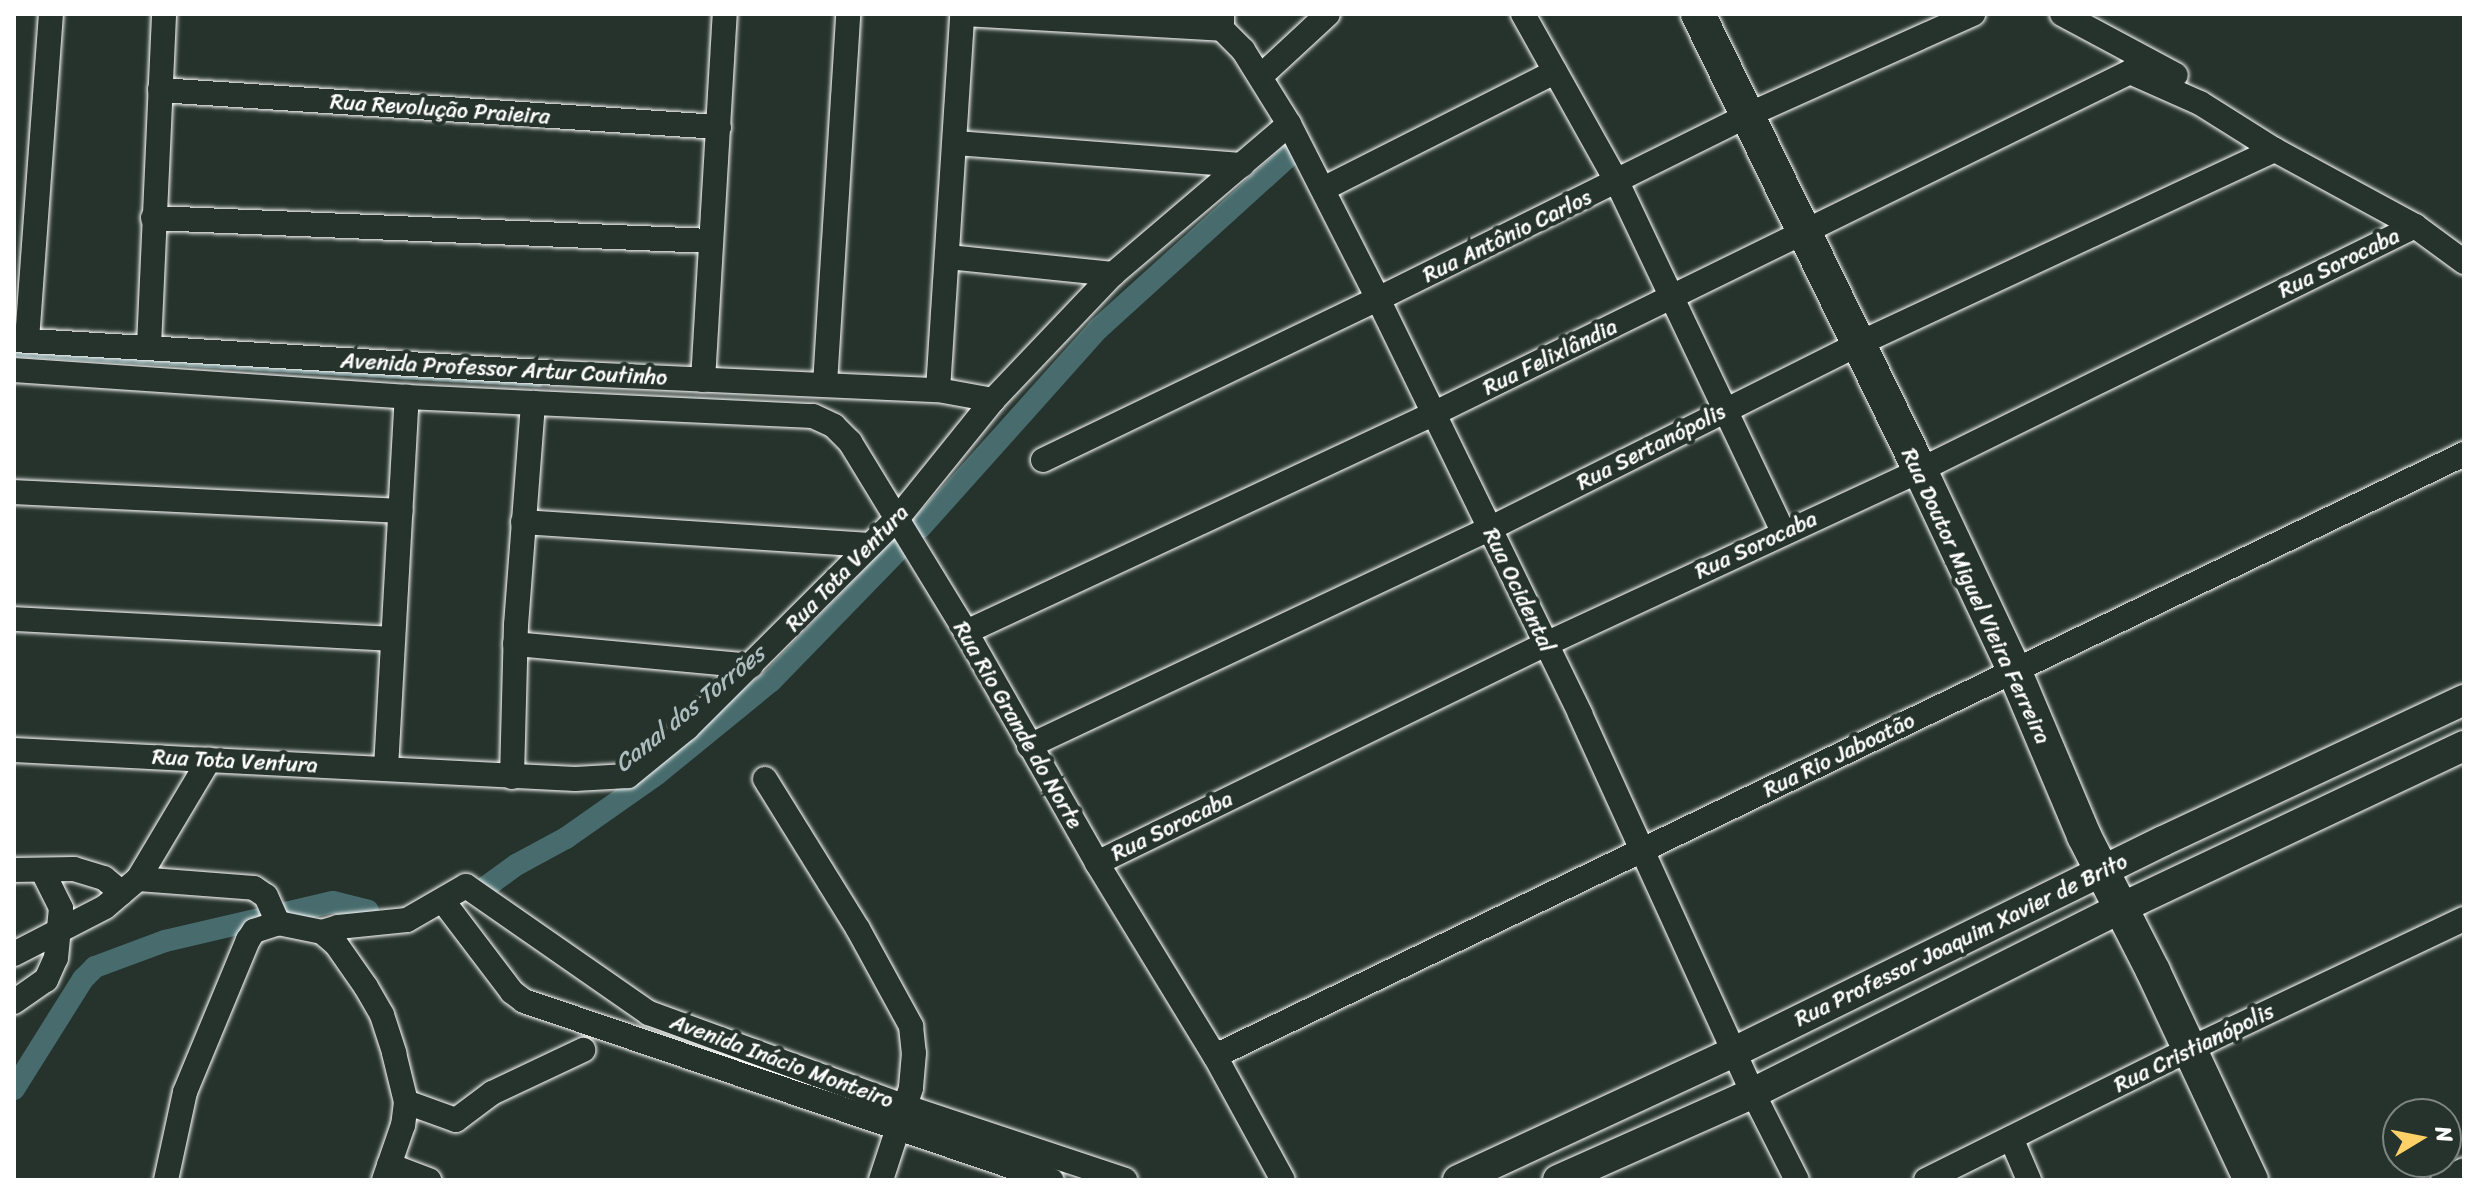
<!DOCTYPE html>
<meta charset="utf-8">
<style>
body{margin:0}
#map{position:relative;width:2478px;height:1194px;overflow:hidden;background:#26332d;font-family:Sriracha,sans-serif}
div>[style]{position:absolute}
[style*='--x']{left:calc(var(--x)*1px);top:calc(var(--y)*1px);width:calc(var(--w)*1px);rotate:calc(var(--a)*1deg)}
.stream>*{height:6px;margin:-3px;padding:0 3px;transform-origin:3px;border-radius:3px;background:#486c6d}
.canal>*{height:22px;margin:-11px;padding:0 11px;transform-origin:11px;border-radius:11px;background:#486c6d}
.roads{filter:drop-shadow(0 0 2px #fff) drop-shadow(0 0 2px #fff)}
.minor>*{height:24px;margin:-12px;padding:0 12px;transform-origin:12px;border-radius:12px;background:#26332d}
.tertiary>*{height:30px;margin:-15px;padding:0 15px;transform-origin:15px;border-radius:15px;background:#26332d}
.secondary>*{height:34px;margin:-17px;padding:0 17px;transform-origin:17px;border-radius:17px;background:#26332d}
span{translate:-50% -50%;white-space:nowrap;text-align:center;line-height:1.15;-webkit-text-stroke:8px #26332d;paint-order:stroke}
.street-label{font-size:22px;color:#fff}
.water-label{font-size:24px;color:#adbdbd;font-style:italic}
.frame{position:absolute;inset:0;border:16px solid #fff;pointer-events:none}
.north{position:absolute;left:2382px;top:1098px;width:80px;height:80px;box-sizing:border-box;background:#26332d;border:2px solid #7d8581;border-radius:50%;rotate:80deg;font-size:22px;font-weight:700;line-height:32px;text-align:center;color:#fff}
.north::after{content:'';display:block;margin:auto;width:28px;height:36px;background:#ffd166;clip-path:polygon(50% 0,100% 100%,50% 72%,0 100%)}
</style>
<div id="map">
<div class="stream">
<div style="--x:14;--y:354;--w:526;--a:3.27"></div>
</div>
<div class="canal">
<div style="--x:920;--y:528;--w:267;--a:-48.2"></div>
<div style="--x:1098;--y:329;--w:263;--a:-42.2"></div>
<div style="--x:483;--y:889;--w:41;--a:-36"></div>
<div style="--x:516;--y:865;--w:57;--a:-28.4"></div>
<div style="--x:566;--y:838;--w:111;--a:-35.1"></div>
<div style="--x:657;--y:774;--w:147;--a:-39.2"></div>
<div style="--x:771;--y:681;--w:194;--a:-45.8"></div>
<div style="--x:14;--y:1089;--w:130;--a:-57.9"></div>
<div style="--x:83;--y:979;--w:17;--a:-45"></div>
<div style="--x:95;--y:967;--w:75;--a:-20.4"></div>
<div style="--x:165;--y:941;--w:172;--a:-13.1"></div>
<div style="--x:333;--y:902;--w:36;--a:14"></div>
</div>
<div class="roads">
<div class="minor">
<div style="--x:964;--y:14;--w:258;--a:3.3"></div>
<div style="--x:1222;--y:14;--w:15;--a:90"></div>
<div style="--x:1222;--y:29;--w:30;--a:45"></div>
<div style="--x:1243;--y:50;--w:87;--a:58.1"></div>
<div style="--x:1289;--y:124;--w:196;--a:63"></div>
<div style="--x:1378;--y:299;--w:462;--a:64"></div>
<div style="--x:1580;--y:714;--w:417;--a:65.5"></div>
<div style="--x:1753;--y:1093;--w:97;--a:63.2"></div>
<div style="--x:1523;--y:14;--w:193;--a:60.8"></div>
<div style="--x:1617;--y:182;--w:387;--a:64.6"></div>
<div style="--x:2062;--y:14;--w:129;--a:28.2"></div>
<div style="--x:1261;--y:76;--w:91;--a:-42.8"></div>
<div style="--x:160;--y:90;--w:560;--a:3.79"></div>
<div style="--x:955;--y:143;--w:288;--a:4.4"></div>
<div style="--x:1323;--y:189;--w:260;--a:-26.8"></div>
<div style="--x:153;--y:218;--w:558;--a:2.36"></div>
<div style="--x:948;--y:257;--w:166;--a:5.9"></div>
<div style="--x:14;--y:340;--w:545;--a:3.47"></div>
<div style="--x:558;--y:373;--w:380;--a:2.6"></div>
<div style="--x:938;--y:390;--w:56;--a:10.3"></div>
<div style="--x:27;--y:340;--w:327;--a:-85.8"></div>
<div style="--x:149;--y:346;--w:332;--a:-87.4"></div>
<div style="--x:14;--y:370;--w:394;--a:3.9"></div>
<div style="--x:407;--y:397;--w:406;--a:2.7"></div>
<div style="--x:813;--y:416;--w:23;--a:25"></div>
<div style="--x:834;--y:426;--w:23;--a:45"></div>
<div style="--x:850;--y:442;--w:223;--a:58.6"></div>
<div style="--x:966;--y:632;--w:266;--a:60.4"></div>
<div style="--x:1097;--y:863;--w:226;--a:58.6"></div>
<div style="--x:1215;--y:1056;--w:141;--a:61.3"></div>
<div style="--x:703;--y:380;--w:367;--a:-86.6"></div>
<div style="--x:825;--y:384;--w:371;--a:-86.4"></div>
<div style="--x:938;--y:390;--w:377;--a:-86.3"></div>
<div style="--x:1043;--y:460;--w:372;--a:-25.7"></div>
<div style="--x:1378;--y:299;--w:413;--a:-26.4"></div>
<div style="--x:1748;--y:115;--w:247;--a:-24.2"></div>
<div style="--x:14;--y:492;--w:387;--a:2.8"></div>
<div style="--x:523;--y:522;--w:347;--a:3.8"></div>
<div style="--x:14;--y:619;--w:378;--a:3"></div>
<div style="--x:966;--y:632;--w:515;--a:-25.02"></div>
<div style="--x:1433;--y:414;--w:776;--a:-26.14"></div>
<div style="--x:2130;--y:72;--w:77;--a:23.9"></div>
<div style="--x:2200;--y:103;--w:89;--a:32.1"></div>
<div style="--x:2275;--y:150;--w:159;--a:28.5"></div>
<div style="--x:2415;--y:226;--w:61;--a:36.3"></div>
<div style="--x:515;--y:644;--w:237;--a:5.3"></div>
<div style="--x:1029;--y:746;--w:509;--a:-25.26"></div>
<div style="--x:1489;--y:529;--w:411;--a:-26.6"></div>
<div style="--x:1856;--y:345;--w:462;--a:-25"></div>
<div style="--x:14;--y:750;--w:562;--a:2.96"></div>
<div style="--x:575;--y:779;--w:53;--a:-3.2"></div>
<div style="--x:628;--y:776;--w:76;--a:-39.1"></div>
<div style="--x:687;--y:728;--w:296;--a:-44.9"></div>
<div style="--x:897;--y:519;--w:153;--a:-51.1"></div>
<div style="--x:993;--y:400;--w:174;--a:-46.4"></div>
<div style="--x:1113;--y:274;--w:231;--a:-40.4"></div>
<div style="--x:386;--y:768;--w:372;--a:-86.8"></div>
<div style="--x:512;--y:777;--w:152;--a:-88.5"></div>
<div style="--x:516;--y:625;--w:223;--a:-85.6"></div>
<div style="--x:765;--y:779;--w:176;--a:58.2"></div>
<div style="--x:858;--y:929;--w:111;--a:61.3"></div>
<div style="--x:911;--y:1026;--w:27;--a:84"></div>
<div style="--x:914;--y:1053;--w:35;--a:95"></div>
<div style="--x:911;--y:1088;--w:97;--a:108.1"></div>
<div style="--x:1097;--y:863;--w:500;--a:-26"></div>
<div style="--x:1546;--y:644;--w:412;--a:-24.9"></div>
<div style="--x:1920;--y:470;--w:552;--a:-26.24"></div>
<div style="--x:14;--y:870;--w:60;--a:-1"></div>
<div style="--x:74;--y:869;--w:31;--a:17"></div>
<div style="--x:104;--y:878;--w:23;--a:40"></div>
<div style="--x:138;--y:879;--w:116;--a:4.4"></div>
<div style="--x:254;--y:888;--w:14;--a:34"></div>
<div style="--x:266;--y:896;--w:30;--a:66"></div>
<div style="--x:443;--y:901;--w:114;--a:52.8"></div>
<div style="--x:512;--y:992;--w:15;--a:37"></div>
<div style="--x:524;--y:1001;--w:557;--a:18.76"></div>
<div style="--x:278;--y:923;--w:45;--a:11.6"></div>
<div style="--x:322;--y:932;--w:17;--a:-17"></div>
<div style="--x:338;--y:927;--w:69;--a:-5.8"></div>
<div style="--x:407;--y:920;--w:68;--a:-30"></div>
<div style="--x:466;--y:886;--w:223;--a:34.8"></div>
<div style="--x:649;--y:1013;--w:274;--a:20.1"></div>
<div style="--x:906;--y:1107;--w:231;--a:18.4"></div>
<div style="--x:322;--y:932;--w:18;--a:41"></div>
<div style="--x:336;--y:944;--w:52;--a:55.1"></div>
<div style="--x:366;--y:987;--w:32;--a:60"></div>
<div style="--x:382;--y:1015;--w:40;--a:72"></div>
<div style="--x:394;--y:1053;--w:50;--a:76.2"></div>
<div style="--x:406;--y:1102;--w:23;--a:97"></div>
<div style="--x:403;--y:1125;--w:58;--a:109.1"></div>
<div style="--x:14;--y:954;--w:102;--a:-27.3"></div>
<div style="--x:105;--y:907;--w:43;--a:-40.3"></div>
<div style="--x:138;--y:879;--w:139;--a:-59.2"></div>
<div style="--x:14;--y:1002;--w:39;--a:-35"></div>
<div style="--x:46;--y:980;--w:24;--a:-66"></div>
<div style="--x:56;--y:958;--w:50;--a:-84.3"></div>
<div style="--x:61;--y:908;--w:42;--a:-116.6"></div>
<div style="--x:1215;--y:1056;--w:1387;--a:-25.73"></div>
<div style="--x:406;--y:1102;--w:53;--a:19.8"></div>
<div style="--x:456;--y:1120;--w:45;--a:-36.9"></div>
<div style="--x:492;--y:1093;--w:101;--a:-25.3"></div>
<div style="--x:2011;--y:1138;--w:46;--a:66.8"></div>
<div style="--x:389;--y:1165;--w:43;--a:20.6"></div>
<div style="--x:166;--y:1180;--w:90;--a:-77.8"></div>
<div style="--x:185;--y:1092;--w:165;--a:-67.5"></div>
<div style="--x:248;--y:940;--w:11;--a:-56"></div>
<div style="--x:254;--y:931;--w:25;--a:-18"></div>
<div style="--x:1926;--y:1180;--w:295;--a:-26.4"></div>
<div style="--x:2190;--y:1049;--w:303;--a:-25.4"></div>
<div style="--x:2443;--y:1180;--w:23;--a:-25"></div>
</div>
<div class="tertiary">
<div style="--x:1458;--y:1180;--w:304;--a:-24.9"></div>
<div style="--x:1734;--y:1052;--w:478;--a:-26.2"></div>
<div style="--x:2163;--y:841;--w:332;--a:-25.1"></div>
<div style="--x:1558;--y:1180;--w:214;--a:-24"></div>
<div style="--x:1753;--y:1093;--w:412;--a:-26.7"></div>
<div style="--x:2121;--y:908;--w:379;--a:-25.3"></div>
</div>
<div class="secondary">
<div style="--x:1698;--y:14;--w:507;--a:64.04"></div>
<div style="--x:1920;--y:470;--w:221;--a:64.8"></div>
<div style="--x:2014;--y:670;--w:180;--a:67.1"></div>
<div style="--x:2084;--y:836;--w:152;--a:62.9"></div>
<div style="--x:2153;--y:971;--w:231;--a:64.9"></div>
</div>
</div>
<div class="street-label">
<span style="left:440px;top:109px;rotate:4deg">Rua Revolução Praieira</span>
<span style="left:1507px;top:236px;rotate:-26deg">Rua Antônio Carlos</span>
<span style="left:2339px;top:263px;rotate:-26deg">Rua Sorocaba</span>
<span style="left:1550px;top:357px;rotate:-26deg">Rua Felixlândia</span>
<span style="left:504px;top:369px;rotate:3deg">Avenida Professor Artur Coutinho</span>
<span style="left:1651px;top:447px;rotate:-27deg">Rua Sertanópolis</span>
<span style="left:1756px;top:545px;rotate:-25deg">Rua Sorocaba</span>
<span style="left:847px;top:568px;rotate:-46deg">Rua Tota Ventura</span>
<span style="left:1519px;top:590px;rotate:64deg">Rua Ocidental</span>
<span style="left:1976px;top:596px;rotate:65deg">Rua Doutor Miguel Vieira Ferreira</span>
<span style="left:1018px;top:725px;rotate:60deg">Rua Rio Grande do Norte</span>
<span style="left:1839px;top:755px;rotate:-26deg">Rua Rio Jaboatão</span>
<span style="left:235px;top:761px;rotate:3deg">Rua Tota Ventura</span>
<span style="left:1172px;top:826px;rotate:-26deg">Rua Sorocaba</span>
<span style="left:1961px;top:940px;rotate:-26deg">Rua Professor Joaquim Xavier de Brito</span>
<span style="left:2194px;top:1048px;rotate:-26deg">Rua Cristianópolis</span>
<span style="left:782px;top:1061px;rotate:20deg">Avenida Inácio Monteiro</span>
</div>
<div class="water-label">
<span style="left:690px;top:709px;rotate:-39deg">Canal dos Torrões</span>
</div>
<div class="frame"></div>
<div class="north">N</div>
</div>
